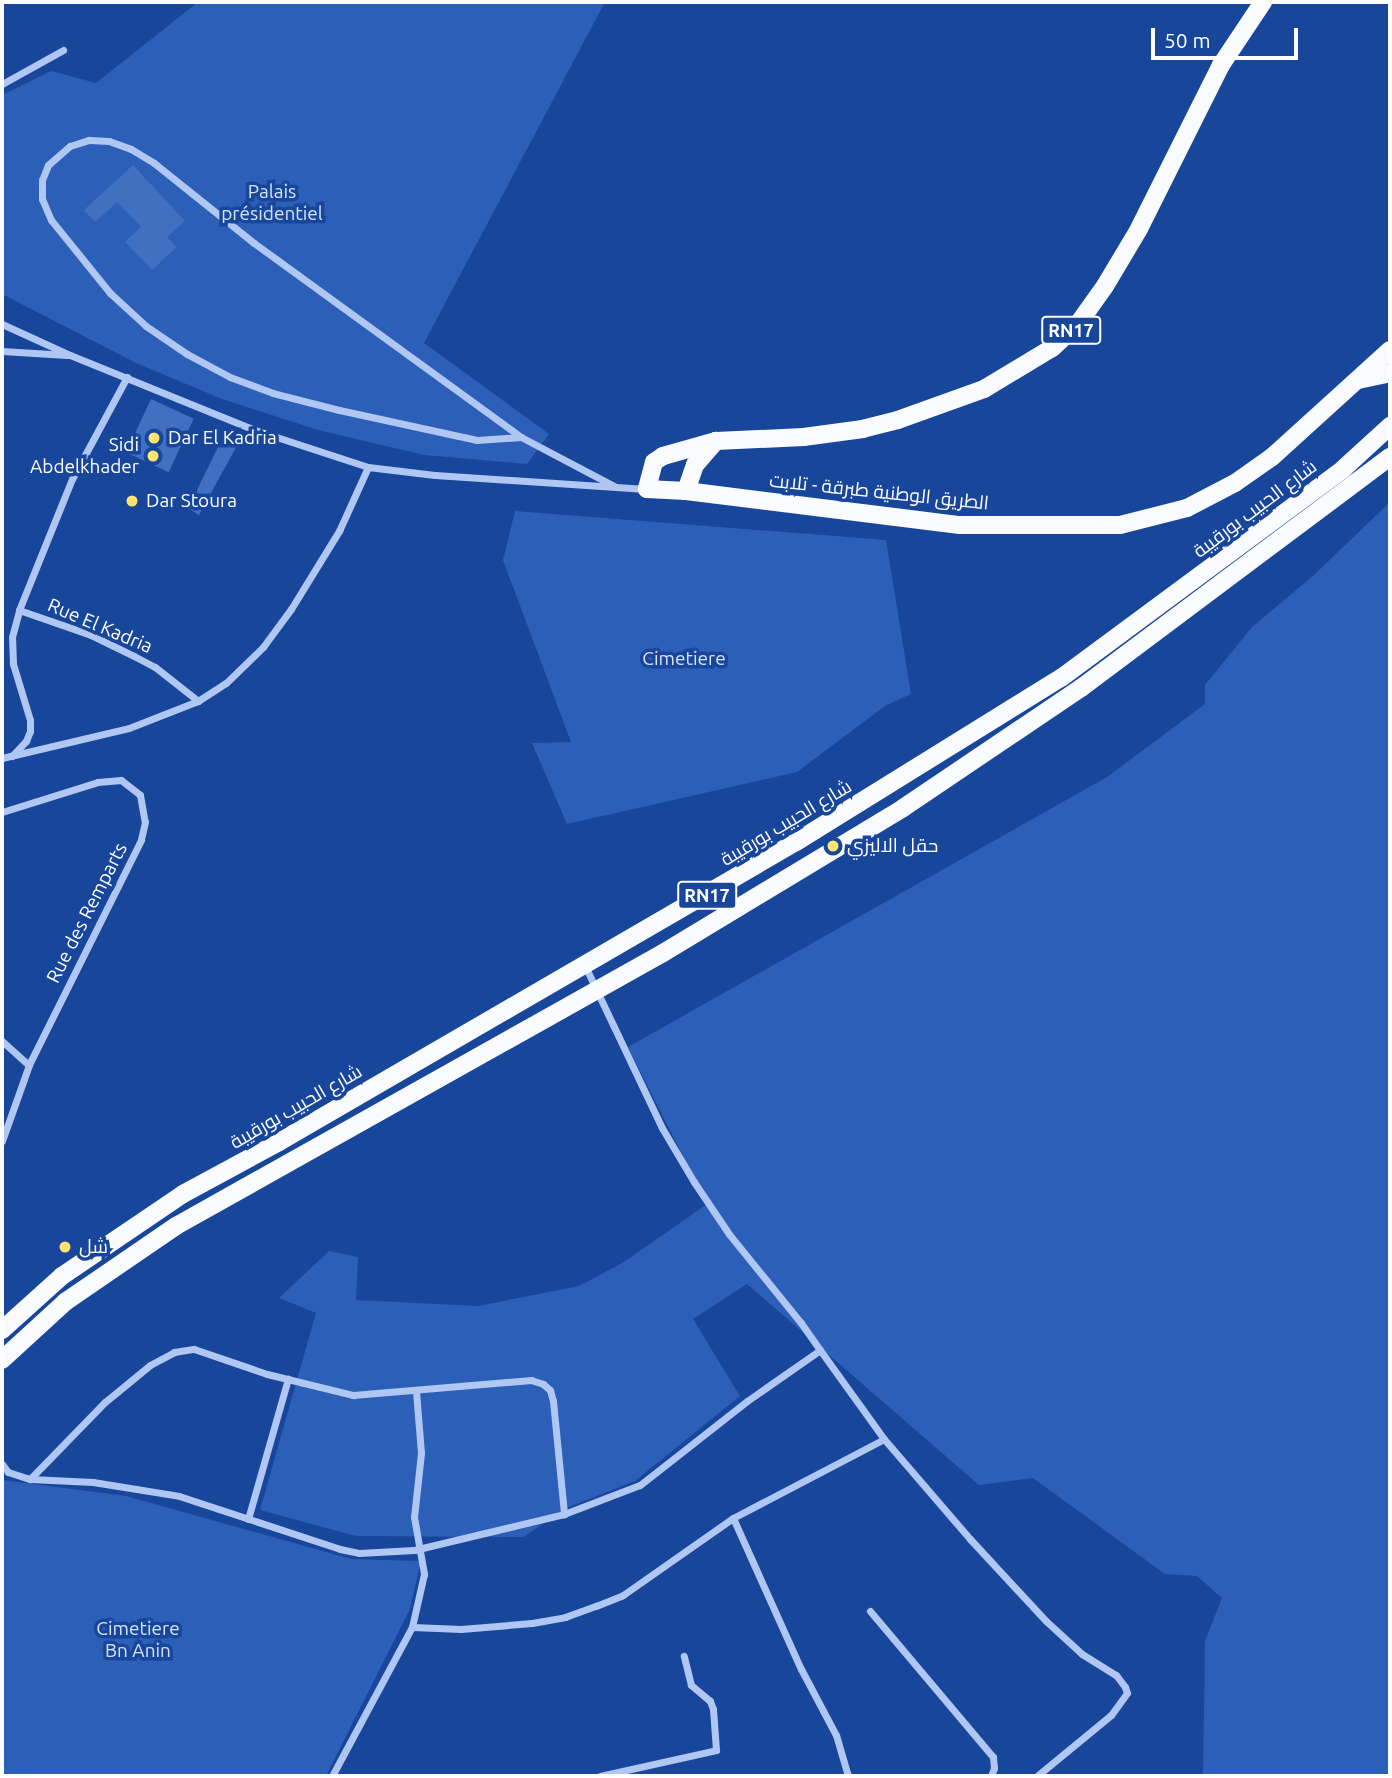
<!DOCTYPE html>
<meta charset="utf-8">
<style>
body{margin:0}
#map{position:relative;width:1392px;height:1778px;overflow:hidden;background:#18469b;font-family:Ubuntu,Cairo,sans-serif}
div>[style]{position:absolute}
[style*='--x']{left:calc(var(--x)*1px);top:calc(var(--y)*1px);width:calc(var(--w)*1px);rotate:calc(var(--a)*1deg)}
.green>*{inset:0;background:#2c5fb8}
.building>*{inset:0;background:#4170c1;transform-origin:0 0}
.minor>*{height:7px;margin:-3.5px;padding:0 3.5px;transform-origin:3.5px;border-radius:3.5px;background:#afc7f2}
.primary>*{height:18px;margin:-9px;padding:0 9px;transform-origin:9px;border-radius:9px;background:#f9fbff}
.dots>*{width:19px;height:19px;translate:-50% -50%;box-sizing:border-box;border:4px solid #18469b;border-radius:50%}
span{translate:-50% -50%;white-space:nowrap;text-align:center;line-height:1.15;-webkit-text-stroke:7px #18469b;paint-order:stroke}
.shield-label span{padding:2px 5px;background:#18469b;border:2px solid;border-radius:5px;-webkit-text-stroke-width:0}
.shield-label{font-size:18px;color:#fff;font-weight:700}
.park-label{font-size:19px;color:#d6e4fc}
.poi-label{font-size:19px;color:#fff}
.left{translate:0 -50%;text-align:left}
.right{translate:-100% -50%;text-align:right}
.street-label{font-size:19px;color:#fff}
.frame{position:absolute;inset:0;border:4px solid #fff;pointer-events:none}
.scale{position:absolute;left:1151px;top:28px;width:147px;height:32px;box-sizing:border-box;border:4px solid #fff;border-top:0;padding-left:9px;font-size:21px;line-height:24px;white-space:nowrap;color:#fff;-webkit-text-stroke:5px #18469b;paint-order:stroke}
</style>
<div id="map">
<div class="green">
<div style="clip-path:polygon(198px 2px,605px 2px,424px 343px,549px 434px,527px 464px,424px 455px,318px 430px,222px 399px,136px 363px,2px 294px,2px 95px,51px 71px,96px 83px)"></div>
<div style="clip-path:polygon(1390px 502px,1390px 1776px,1203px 1776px,1205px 1641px,1222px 1598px,1197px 1576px,1165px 1574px,1033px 1478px,979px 1485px,747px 1284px,693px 1319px,740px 1396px,635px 1481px,569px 1507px,523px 1537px,356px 1536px,260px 1510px,316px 1313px,279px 1298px,329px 1251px,358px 1257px,356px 1300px,478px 1306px,579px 1286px,624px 1262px,707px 1204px,628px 1047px,1107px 777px,1205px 704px,1205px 685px,1252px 627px,1313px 576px)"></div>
<div style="clip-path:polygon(515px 511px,886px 540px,911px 694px,885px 706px,797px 772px,567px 824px,532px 743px,571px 742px,503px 560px)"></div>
<div style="clip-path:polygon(2px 1480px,126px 1496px,351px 1559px,421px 1561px,410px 1609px,326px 1776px,2px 1776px)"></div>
</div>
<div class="building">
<div style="clip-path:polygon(133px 165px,185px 221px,167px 237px,177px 247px,152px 270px,125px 242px,141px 227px,117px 202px,95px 222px,84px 210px)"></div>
<div style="left:151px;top:399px;width:47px;height:59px;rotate:25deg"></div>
<div style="clip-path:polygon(225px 433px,240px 440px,199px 515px,188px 508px)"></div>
</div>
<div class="minor">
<div style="--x:2;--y:84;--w:70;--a:-29.1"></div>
<div style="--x:2;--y:324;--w:75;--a:24.5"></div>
<div style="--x:70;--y:355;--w:200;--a:22.1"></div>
<div style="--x:255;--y:430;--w:119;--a:18.1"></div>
<div style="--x:368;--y:467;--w:67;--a:6.8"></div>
<div style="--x:435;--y:475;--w:211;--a:3.8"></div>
<div style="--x:2;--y:351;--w:65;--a:3.5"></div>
<div style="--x:521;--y:437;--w:44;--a:176.1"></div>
<div style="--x:477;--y:440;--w:141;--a:-167.7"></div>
<div style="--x:339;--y:410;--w:68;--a:-165.6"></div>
<div style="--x:273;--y:393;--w:46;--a:-159.6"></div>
<div style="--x:230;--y:377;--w:49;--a:-151.9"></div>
<div style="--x:187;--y:354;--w:50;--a:-145.7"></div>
<div style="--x:146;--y:326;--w:49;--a:-137.5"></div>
<div style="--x:110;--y:293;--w:94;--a:-128.9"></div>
<div style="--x:51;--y:220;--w:23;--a:-113"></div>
<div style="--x:42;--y:199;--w:19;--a:-90"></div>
<div style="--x:42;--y:180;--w:16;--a:-68"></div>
<div style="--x:48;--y:165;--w:29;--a:-41"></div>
<div style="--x:70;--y:146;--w:20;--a:-18"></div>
<div style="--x:89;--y:140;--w:20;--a:3"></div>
<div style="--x:109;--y:141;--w:23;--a:20"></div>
<div style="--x:131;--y:149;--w:27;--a:31"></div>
<div style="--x:154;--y:163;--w:128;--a:38.7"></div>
<div style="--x:254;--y:243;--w:330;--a:36"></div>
<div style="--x:521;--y:437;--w:107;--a:27.8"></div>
<div style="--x:19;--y:610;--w:76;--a:19.1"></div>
<div style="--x:91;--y:635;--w:48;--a:26"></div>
<div style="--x:134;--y:656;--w:24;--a:28"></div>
<div style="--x:155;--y:667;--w:55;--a:38.3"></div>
<div style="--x:12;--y:756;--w:21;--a:-47"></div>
<div style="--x:26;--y:741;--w:11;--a:-68"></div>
<div style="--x:30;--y:731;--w:11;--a:-90"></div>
<div style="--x:30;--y:720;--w:59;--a:-106.9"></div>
<div style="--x:13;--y:664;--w:27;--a:-92"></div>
<div style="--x:12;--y:637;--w:28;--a:-75"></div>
<div style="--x:19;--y:610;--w:141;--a:-68"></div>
<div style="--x:72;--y:479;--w:116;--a:-61.7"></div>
<div style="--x:2;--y:758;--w:130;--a:-13.3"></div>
<div style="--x:129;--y:728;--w:74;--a:-21.4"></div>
<div style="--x:198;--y:701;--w:33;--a:-33"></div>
<div style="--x:226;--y:683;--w:52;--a:-44.2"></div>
<div style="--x:263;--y:647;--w:47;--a:-53.6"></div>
<div style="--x:291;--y:609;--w:92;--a:-58.4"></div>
<div style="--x:339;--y:531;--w:70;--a:-65.6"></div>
<div style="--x:2;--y:812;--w:101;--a:-17.4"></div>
<div style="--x:98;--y:782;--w:23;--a:-5"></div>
<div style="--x:121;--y:780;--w:24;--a:38"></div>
<div style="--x:140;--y:795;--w:27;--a:80"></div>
<div style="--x:145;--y:822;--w:18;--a:103"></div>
<div style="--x:141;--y:840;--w:251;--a:116.5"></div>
<div style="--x:29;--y:1065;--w:81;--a:109.6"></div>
<div style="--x:2;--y:1041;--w:36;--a:42"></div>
<div style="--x:820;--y:1350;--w:110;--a:54.3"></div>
<div style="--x:416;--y:1391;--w:62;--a:85.4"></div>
<div style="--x:421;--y:1453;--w:64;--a:96.2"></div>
<div style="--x:414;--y:1517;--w:58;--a:80"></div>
<div style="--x:424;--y:1574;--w:54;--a:102.8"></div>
<div style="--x:412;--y:1627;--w:49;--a:2.3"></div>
<div style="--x:461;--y:1629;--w:71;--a:-4.8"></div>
<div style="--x:532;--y:1623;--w:34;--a:-10"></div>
<div style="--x:565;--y:1617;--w:33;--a:-20"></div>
<div style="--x:596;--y:1606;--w:29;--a:-22"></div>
<div style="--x:623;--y:1595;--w:134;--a:-35"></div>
<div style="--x:733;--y:1518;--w:170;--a:-27.6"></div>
<div style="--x:884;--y:1439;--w:132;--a:49.3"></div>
<div style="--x:970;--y:1539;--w:112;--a:47.2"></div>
<div style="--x:1046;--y:1621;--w:49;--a:42.5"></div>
<div style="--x:1082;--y:1654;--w:40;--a:32"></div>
<div style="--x:1116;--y:1675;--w:15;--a:53"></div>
<div style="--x:1125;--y:1687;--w:6;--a:72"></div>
<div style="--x:1127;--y:1693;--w:27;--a:126"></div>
<div style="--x:1111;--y:1715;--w:96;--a:140.5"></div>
<div style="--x:2;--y:1464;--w:10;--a:53"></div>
<div style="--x:8;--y:1472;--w:23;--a:18"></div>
<div style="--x:30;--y:1479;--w:63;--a:2.7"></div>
<div style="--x:93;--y:1482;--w:87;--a:9.2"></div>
<div style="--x:179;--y:1496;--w:169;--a:18.2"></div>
<div style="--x:340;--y:1549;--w:19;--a:12"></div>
<div style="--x:359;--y:1553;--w:55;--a:-3.1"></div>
<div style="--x:414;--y:1550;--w:154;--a:-13.5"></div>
<div style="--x:564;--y:1514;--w:81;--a:-20.9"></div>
<div style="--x:640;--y:1485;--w:136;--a:-38.1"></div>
<div style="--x:747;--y:1401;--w:89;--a:-34.9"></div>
<div style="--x:820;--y:1350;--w:33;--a:-125"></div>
<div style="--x:801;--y:1323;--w:114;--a:-129"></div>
<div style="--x:729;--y:1234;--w:63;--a:-123.9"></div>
<div style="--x:694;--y:1182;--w:63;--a:-120.7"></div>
<div style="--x:662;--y:1128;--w:179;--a:-115.4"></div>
<div style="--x:30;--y:1479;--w:107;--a:-45.8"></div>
<div style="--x:105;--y:1402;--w:58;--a:-39.4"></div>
<div style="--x:150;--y:1365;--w:27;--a:-28"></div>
<div style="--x:174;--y:1352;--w:20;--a:-9"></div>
<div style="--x:194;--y:1349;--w:77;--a:18.9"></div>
<div style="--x:267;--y:1374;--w:89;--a:13.7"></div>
<div style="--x:353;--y:1395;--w:179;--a:-4.8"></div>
<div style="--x:531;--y:1380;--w:13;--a:18"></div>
<div style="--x:543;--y:1384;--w:9;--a:41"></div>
<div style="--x:550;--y:1390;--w:11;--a:75"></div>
<div style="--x:553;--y:1401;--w:114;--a:84.4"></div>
<div style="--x:733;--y:1518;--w:166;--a:65.8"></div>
<div style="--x:801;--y:1669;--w:75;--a:62.1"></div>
<div style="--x:836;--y:1735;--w:43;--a:73.7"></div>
<div style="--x:248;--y:1519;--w:146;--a:-74.1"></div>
<div style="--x:870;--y:1611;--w:191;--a:49.9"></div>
<div style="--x:993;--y:1757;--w:11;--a:85"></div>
<div style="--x:994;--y:1768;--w:9;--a:111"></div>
<div style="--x:332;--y:1776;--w:169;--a:-61.8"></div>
<div style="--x:600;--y:1776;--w:119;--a:-12.6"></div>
<div style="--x:716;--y:1750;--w:41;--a:-94.2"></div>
<div style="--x:713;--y:1709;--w:9;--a:-111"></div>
<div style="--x:710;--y:1701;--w:25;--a:-140"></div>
<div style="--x:691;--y:1685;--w:30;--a:-104"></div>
</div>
<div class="primary">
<div style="--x:1263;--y:2;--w:76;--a:123.7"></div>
<div style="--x:1221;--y:65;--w:183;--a:116.6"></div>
<div style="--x:1139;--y:229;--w:66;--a:120.8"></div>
<div style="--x:1105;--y:286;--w:47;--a:125.4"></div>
<div style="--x:1078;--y:324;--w:35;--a:137"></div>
<div style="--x:1052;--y:348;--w:79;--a:148.9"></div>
<div style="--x:984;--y:389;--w:91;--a:160.2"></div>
<div style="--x:898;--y:420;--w:36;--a:166"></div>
<div style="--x:863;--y:429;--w:60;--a:172.3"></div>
<div style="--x:804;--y:437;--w:88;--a:177.4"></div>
<div style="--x:716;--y:441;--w:55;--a:164.2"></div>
<div style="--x:663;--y:456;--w:11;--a:146"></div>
<div style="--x:654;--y:462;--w:28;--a:105"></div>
<div style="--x:647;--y:489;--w:39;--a:3"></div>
<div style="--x:686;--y:491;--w:276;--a:7.1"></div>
<div style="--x:960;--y:525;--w:160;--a:0"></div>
<div style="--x:1120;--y:525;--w:69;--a:-14.2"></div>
<div style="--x:1187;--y:508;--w:54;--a:-27.5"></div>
<div style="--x:1235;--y:483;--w:45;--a:-35.1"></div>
<div style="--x:1272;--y:457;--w:159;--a:-42.2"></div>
<div style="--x:1358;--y:380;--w:33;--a:-12"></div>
<div style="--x:686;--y:491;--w:28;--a:-71"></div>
<div style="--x:695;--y:465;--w:32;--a:-49"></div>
<div style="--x:2;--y:1330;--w:81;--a:-42"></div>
<div style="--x:62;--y:1276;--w:146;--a:-34.1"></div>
<div style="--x:183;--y:1194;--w:109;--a:-28.4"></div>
<div style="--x:279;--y:1142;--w:598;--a:-30.13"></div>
<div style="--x:796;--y:842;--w:312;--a:-31.8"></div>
<div style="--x:1061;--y:678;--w:351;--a:-36.5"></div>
<div style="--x:1343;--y:469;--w:64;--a:-42.5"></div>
<div style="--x:2;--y:1360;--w:86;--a:-42.6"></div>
<div style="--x:65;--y:1302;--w:135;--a:-34.4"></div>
<div style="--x:176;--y:1226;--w:558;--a:-29.27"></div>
<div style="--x:663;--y:953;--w:280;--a:-31.1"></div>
<div style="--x:903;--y:808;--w:215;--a:-34"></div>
<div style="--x:1081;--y:688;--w:386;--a:-36.8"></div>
</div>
<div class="dots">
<div style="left:154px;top:438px;background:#ffe26f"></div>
<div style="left:153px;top:456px;background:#ffe26f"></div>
<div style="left:132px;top:501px;background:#ffe26f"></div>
<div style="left:833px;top:846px;background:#ffe26f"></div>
<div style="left:65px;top:1247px;background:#ffe26f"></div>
</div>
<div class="shield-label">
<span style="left:1071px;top:330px">RN17</span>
<span style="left:707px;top:895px">RN17</span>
</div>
<div class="park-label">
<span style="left:272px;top:203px">Palais<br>présidentiel</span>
<span style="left:684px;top:659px">Cimetiere</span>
<span style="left:138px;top:1640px">Cimetiere<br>Bn Anin</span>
</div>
<div class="poi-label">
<span class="left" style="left:168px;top:438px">Dar El Kadria</span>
<span class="right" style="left:139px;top:456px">Sidi<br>Abdelkhader</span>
<span class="left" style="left:146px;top:501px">Dar Stoura</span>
<span class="left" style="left:847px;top:846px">حقل الاليزي</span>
<span class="left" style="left:79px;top:1247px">شل</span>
</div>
<div class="street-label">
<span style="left:879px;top:492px;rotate:6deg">الطريق الوطنية طبرقة - تلابت</span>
<span style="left:1255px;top:509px;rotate:-37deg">شارع الحبيب بورقيبة</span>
<span style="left:100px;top:626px;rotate:23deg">Rue El Kadria</span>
<span style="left:786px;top:823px;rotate:-31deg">شارع الحبيب بورقيبة</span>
<span style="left:87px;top:913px;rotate:-63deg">Rue des Remparts</span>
<span style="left:296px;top:1107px;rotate:-30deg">شارع الحبيب بورقيبة</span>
</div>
<div class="frame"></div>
<div class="scale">50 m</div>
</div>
